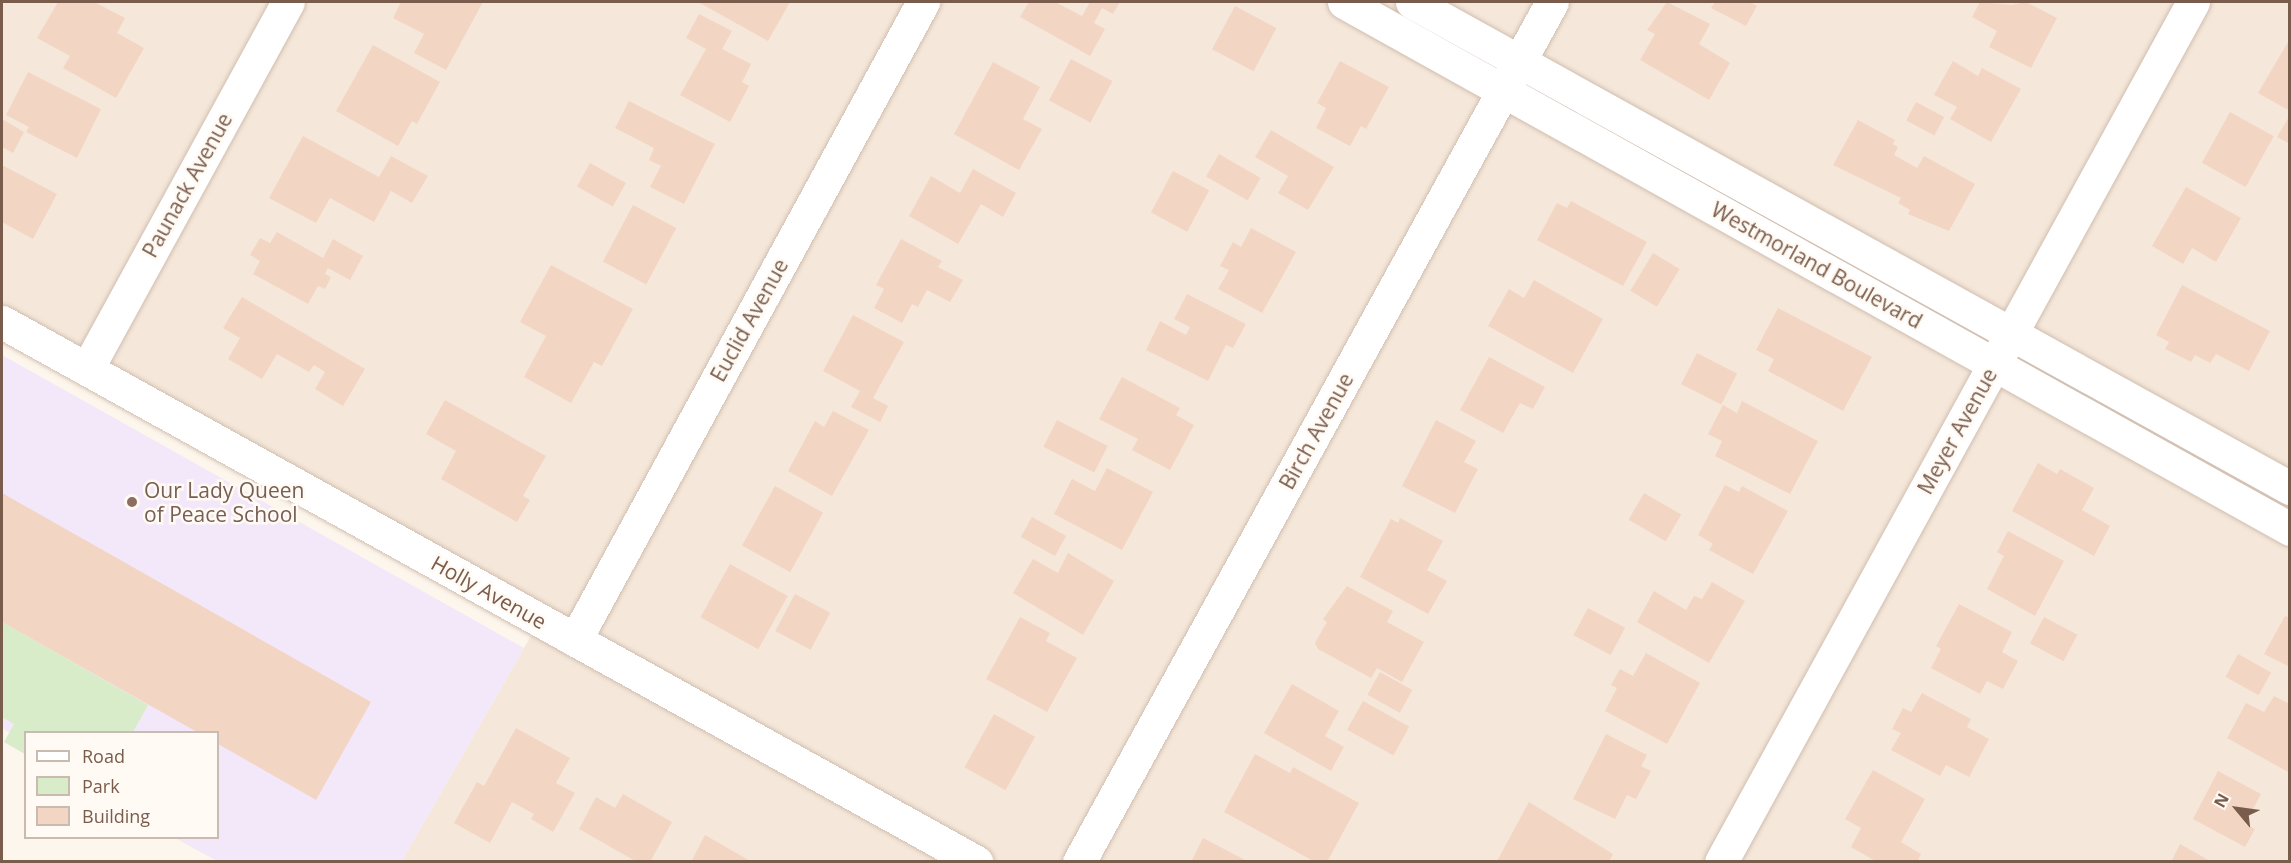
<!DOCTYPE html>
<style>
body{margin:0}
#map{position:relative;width:2291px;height:863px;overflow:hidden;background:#fdf6ec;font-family:"Open Sans",sans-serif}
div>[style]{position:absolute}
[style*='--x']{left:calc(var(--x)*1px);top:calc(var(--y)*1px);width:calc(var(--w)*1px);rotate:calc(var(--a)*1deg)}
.residential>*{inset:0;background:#f5e8da}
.education>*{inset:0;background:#f3e8fa}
.green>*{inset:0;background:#d8ecc9}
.building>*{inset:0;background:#f3d5c3;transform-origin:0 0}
.roads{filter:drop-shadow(0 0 2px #d1beb0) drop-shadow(0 0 2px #d1beb0)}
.minor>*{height:33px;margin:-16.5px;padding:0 16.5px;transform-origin:16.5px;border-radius:16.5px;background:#fff}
.dots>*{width:16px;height:16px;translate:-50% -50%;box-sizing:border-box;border:3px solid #fffaf3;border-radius:50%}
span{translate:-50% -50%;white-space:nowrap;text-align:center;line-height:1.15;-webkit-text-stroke:5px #fffaf3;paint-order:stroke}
.street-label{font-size:21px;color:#7a5c4d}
.education-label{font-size:21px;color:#785e54}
.left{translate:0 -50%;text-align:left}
.frame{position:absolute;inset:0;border:3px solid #7a5c4d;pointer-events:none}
.legend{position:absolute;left:24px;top:731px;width:195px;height:108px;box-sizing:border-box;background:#fffaf3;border:2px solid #cabbb1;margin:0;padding:8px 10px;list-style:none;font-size:18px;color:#7a5c4d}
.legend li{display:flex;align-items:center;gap:12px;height:30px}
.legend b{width:30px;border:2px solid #cabbb1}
.north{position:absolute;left:2207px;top:779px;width:60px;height:60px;-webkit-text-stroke:4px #fffaf3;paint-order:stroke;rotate:299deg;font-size:16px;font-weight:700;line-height:24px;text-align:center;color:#7a5c4d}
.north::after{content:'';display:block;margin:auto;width:21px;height:27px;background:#7a5c4d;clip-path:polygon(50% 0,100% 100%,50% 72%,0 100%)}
</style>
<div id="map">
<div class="residential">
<div style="clip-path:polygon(2px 2px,2289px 2px,2289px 861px,402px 861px,540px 620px,2px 322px)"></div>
</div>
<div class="education">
<div style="clip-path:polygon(2px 355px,524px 648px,402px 861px,217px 861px,175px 838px,218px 838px,218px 732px,26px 732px,25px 754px,4px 742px,10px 733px,2px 728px)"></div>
</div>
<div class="green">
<div style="clip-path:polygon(2px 622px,148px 705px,133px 732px,26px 732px,25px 754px,4px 742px,14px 724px,2px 717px)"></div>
</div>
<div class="building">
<div style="clip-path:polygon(58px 2px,94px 2px,125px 18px,117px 33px,144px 48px,116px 98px,63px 68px,70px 56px,37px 38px)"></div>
<div style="clip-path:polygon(401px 2px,483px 2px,446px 70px,414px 53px,424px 34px,393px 18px)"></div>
<div style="clip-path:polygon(698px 2px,790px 2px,768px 41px)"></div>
<div style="clip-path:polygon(1029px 2px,1055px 2px,1082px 16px,1090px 2px,1120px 2px,1113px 14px,1102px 8px,1094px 23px,1105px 29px,1090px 56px,1020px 17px)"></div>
<div style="clip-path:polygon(1667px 2px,1710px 24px,1699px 44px,1730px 63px,1709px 100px,1640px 60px,1655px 34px,1647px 30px)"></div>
<div style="clip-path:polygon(1715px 2px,1750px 2px,1757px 6px,1746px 26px,1711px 8px)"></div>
<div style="clip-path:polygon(1980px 2px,2012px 5px,2026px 2px,2057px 18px,2031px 68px,1989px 47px,1997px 31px,1972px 17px)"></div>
<div style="left:1235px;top:6px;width:47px;height:49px;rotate:28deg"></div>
<div style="clip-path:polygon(699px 14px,732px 31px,722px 49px,751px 64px,742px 82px,749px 86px,730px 122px,680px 95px,706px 49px,686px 38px)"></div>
<div style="clip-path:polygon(2288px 42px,2290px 43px,2290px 111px,2258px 93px)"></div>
<div style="clip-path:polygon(373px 45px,440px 82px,417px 124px,412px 121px,398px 146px,336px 111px)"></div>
<div style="left:1071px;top:59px;width:47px;height:47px;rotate:28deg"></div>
<div style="clip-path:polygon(1340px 61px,1389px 87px,1366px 129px,1361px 126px,1350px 146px,1316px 128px,1326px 108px,1317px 103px)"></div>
<div style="clip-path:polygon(1953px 61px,1978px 76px,1982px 68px,2021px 89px,1991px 142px,1950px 119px,1957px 107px,1934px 95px)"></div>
<div style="clip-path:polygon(993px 62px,1040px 87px,1023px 119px,1042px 129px,1019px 170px,954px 134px)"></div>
<div style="clip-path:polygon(28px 72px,101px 109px,77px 158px,26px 132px,29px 127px,6px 115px)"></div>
<div style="clip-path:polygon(629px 101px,715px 144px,684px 204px,650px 187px,661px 166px,649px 160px,654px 148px,615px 128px)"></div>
<div style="left:1916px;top:102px;width:32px;height:21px;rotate:28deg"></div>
<div style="left:2230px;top:112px;width:50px;height:58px;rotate:29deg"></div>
<div style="clip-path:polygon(2290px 115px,2290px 144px,2277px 137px)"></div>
<div style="clip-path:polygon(2px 119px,24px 132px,13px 153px,2px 147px)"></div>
<div style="clip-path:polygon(1858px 120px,1895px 140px,1893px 144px,1898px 147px,1894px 155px,1917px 168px,1924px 156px,1975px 184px,1949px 231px,1908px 214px,1910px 210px,1898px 203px,1901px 198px,1833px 165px)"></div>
<div style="clip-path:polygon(1271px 130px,1334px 167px,1308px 210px,1278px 193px,1288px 176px,1255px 157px)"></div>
<div style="clip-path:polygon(303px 136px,379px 177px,391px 156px,428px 176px,412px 203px,391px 191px,374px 222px,330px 198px,316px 223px,269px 198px)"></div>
<div style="left:1219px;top:154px;width:48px;height:26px;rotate:30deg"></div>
<div style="left:590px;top:163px;width:41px;height:27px;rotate:29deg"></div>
<div style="clip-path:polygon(2px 165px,57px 194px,33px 239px,2px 222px)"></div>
<div style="clip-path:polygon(973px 169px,1016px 193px,1003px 217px,981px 204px,958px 244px,909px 216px,931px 176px,960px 193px)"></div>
<div style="left:1173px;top:171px;width:41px;height:47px;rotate:28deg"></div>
<div style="clip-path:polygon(2186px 187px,2241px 218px,2216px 262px,2192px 248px,2183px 264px,2152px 246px)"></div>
<div style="clip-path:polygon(1571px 201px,1647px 242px,1623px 286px,1537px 240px,1557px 203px,1567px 208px)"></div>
<div style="left:633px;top:205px;width:49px;height:64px;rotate:28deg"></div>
<div style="clip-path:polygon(1251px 228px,1296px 252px,1262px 313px,1218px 289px,1229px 270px,1220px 266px,1233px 242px,1241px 247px)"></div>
<div style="clip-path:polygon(277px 232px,323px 258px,333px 239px,363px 256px,350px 280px,328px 268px,325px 274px,331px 277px,325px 289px,318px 286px,308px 304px,253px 274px,260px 261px,250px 255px,260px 238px,270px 243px)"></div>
<div style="clip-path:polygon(901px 239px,942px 261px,938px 267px,963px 280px,950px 302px,927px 290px,918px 307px,912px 304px,902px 323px,874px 308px,884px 289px,876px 285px)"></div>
<div style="left:1653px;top:253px;width:31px;height:44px;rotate:31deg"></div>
<div style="clip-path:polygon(551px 265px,633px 309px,602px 366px,594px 362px,571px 403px,524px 377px,546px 336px,520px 322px)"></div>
<div style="clip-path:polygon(1534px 280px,1603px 319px,1573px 373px,1488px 326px,1509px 289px,1524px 298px)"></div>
<div style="clip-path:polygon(2182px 285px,2270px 331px,2249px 371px,2216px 354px,2210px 363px,2195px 355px,2191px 362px,2165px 349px,2169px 342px,2156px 335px)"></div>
<div style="clip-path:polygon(1187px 294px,1246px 324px,1233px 348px,1226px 345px,1208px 381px,1146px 350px,1160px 321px,1186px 335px,1190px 327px,1174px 319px)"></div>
<div style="clip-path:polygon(242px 297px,365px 369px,343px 406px,315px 389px,325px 372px,314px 365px,309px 372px,277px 354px,262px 379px,228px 359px,240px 338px,223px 328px)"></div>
<div style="clip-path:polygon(1778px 308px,1872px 357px,1843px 411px,1768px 371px,1774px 359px,1756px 350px)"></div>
<div style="clip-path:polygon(853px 315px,904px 342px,873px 398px,888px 406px,880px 422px,851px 407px,860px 391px,823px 371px)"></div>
<div style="left:1697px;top:353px;width:45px;height:35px;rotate:27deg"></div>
<div style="clip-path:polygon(1489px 357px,1545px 387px,1533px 409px,1520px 403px,1503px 433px,1460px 410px)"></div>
<div style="clip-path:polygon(1122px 377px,1180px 408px,1176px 415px,1194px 425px,1170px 470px,1132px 450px,1138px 439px,1099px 419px)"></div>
<div style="clip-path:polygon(445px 400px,546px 456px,523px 496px,530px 500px,517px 522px,441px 479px,456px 451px,426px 434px)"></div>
<div style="clip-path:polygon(1742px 401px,1818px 441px,1790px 494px,1715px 456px,1722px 441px,1708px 434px,1723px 405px,1737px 413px)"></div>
<div style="clip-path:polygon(833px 411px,869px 430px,832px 496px,788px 471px,815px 421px,824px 427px)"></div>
<div style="left:1057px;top:420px;width:57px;height:30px;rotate:27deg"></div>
<div style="clip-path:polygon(1436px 420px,1476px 441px,1464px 462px,1478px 469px,1455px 513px,1402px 486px)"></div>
<div style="clip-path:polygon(2038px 463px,2057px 474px,2060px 469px,2094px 488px,2082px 510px,2110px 526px,2094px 556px,2012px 511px)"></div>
<div style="clip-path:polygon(1107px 468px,1153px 492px,1122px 550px,1054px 514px,1072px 479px,1095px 491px)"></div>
<div style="clip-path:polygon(1725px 485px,1739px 492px,1742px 486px,1788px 511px,1753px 574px,1709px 550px,1713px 544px,1698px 535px)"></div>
<div style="left:775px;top:486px;width:55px;height:68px;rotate:29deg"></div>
<div style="clip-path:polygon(2px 493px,371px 702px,316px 800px,218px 744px,218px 732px,197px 732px,2px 622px)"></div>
<div style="left:1644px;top:493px;width:43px;height:31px;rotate:30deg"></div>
<div style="left:1032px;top:517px;width:39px;height:23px;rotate:29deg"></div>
<div style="clip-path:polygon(1400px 518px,1443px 541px,1427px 570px,1447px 581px,1428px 614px,1360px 577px,1391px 519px,1398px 523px)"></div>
<div style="clip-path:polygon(2008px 531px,2064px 561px,2035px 616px,1987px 589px,2004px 556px,1997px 552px)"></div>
<div style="clip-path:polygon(1068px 553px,1114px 581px,1083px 635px,1013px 593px,1033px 559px,1058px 573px)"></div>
<div style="left:730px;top:564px;width:66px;height:61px;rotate:29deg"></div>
<div style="clip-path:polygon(1712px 582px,1745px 601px,1709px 663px,1637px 622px,1654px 591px,1686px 610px,1694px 596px,1702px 599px)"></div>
<div style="clip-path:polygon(1347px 586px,1393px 611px,1387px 622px,1424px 642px,1402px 682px,1377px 668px,1371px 678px,1318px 649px,1315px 643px,1327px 622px,1323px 619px)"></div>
<div style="left:795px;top:594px;width:40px;height:42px;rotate:28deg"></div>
<div style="clip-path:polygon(1959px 604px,2012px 632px,2002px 652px,2018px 661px,2003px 689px,1987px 681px,1980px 694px,1931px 668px,1941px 649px,1936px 646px)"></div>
<div style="left:1588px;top:608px;width:42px;height:31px;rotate:28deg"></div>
<div style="clip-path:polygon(2285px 616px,2290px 618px,2290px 667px,2264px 654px)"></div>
<div style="clip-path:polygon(1020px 617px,1050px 633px,1046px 641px,1077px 658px,1047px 712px,986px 679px)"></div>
<div style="left:2044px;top:617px;width:38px;height:30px;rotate:28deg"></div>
<div style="clip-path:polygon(1646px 653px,1700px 683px,1667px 744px,1605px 711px,1617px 688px,1611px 685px,1620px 669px,1633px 676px)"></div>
<div style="left:2238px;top:654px;width:38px;height:26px;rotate:29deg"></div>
<div style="left:1380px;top:672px;width:37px;height:26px;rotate:29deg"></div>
<div style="clip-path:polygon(1292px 684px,1339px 711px,1325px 736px,1344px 747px,1331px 771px,1264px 733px)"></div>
<div style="clip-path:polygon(1922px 693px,1971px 719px,1967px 727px,1989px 739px,1969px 777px,1946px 765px,1940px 776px,1891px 750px,1901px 733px,1892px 729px,1903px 708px,1911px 712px)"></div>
<div style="clip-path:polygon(2274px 696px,2290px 704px,2288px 772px,2227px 738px,2246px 703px,2264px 712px)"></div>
<div style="left:1363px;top:701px;width:53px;height:33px;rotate:29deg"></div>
<div style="left:994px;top:714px;width:47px;height:61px;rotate:29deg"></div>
<div style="clip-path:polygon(516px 728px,570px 758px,556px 783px,575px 793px,553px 832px,531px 819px,534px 814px,512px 802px,490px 843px,454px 823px,477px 782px,484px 786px)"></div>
<div style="clip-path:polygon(1606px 734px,1647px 755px,1641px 766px,1651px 771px,1636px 799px,1627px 795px,1615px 819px,1573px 799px)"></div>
<div style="clip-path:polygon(1255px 754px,1290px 773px,1293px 767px,1359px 803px,1327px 862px,1315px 862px,1224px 812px)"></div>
<div style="clip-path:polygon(1873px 770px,1925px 799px,1901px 842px,1921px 854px,1917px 862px,1877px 862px,1851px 847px,1861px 828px,1845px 819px)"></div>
<div style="clip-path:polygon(2218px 771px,2261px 794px,2245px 824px,2255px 829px,2245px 847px,2193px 819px)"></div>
<div style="clip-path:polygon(623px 794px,672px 822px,650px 862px,637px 862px,579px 829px,596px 797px,615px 808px)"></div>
<div style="clip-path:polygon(1529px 802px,1613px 854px,1609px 862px,1497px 861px)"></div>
<div style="clip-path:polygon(705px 835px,752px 862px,691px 862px)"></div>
<div style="clip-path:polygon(1203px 838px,1249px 862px,1191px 862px)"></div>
<div style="clip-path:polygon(2180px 844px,2212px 862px,2171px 862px)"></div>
</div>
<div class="roads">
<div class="minor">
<div style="--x:1344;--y:2;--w:1083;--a:29.12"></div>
<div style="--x:1412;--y:2;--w:1004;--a:28.97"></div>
<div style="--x:2;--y:322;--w:1114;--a:29"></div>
<div style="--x:87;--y:369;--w:418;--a:-61.3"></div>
<div style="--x:575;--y:640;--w:727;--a:-61.39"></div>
<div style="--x:1079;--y:862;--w:981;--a:-61.19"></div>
<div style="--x:1721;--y:862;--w:981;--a:-61.24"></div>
</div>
</div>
<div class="dots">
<div style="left:132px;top:502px;background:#8d6e63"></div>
</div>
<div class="street-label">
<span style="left:187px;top:185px;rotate:-61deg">Paunack Avenue</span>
<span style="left:1817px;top:265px;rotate:29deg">Westmorland Boulevard</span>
<span style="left:749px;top:320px;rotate:-61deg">Euclid Avenue</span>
<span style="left:1316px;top:431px;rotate:-61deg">Birch Avenue</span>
<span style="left:1957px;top:431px;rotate:-61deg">Meyer Avenue</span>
<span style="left:489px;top:592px;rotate:29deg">Holly Avenue</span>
</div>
<div class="education-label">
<span class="left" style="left:144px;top:502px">Our Lady Queen<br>of Peace School</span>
</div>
<div class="frame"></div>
<ul class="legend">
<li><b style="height:8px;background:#fff"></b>Road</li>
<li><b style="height:16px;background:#d8ecc9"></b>Park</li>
<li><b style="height:16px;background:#f3d5c3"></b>Building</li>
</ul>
<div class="north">N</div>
</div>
